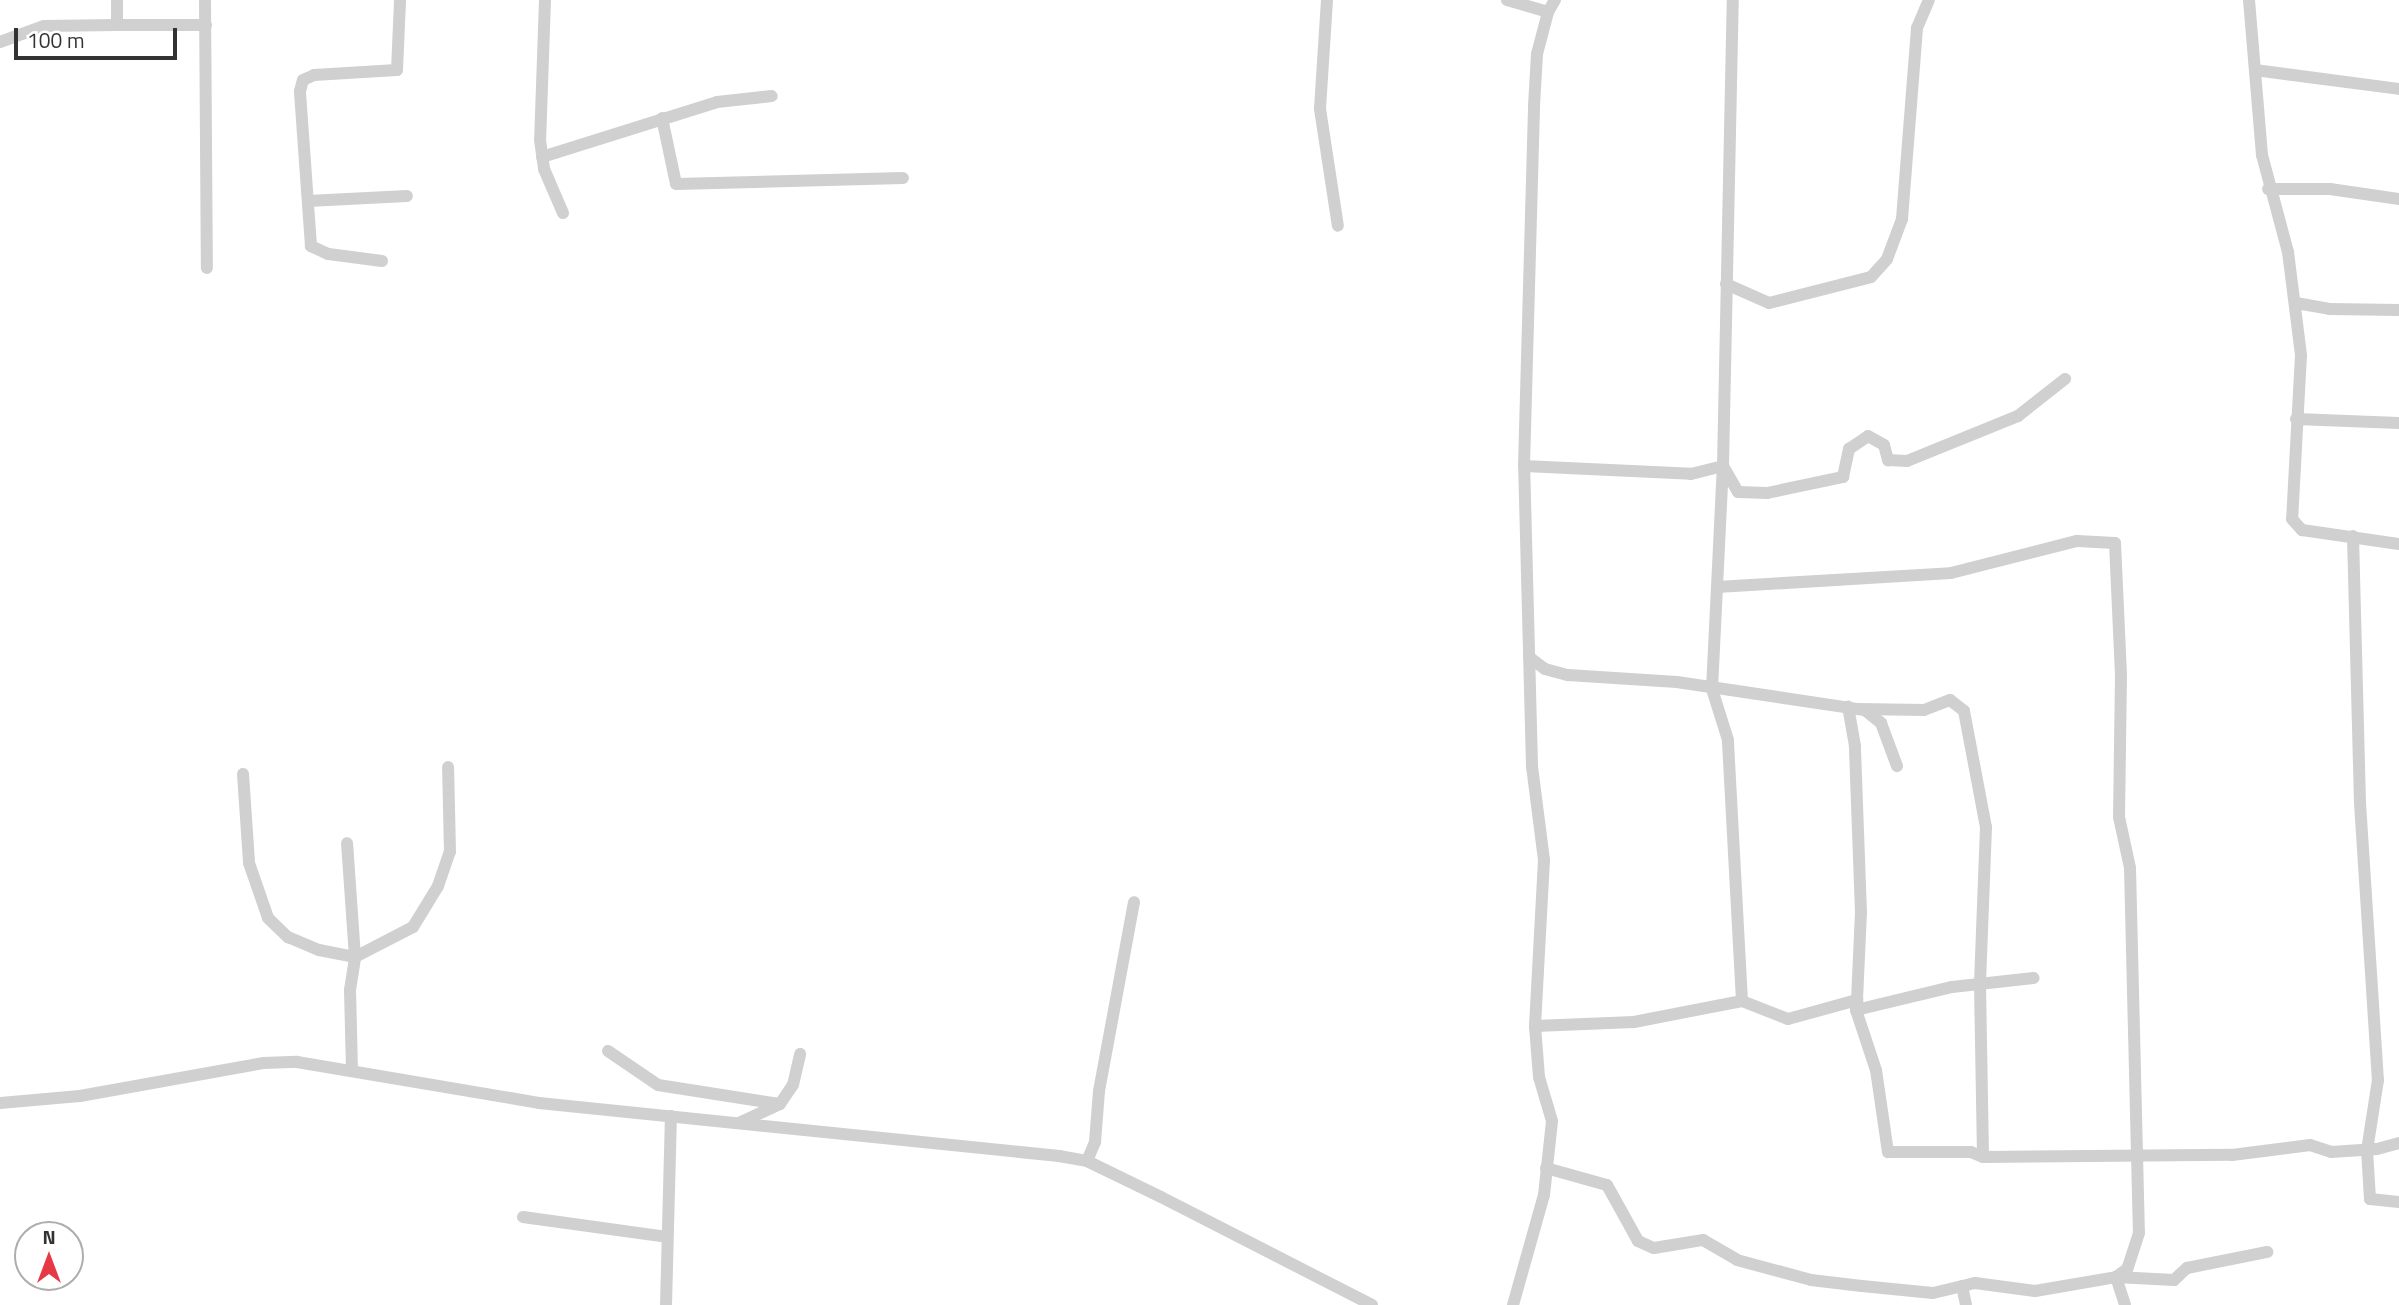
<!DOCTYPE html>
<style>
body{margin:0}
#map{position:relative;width:2399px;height:1305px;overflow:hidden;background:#fff;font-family:"Titillium Web",sans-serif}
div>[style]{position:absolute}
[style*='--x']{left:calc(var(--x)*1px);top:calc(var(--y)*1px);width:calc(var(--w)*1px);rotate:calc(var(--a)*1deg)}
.street>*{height:12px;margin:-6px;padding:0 6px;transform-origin:6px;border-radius:6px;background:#d0d0d0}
span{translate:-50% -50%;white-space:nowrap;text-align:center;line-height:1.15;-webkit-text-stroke:7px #fff;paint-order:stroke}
.north{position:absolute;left:14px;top:1221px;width:70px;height:70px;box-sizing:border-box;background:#fff;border:2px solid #adadad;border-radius:50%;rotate:0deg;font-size:19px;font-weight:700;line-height:28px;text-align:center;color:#333}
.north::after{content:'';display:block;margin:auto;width:24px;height:32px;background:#e63946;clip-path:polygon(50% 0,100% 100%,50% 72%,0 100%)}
.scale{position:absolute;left:14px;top:28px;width:163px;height:32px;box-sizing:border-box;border:4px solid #333;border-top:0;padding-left:9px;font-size:21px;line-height:24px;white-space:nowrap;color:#333;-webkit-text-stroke:5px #fff;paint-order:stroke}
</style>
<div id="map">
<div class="street">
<div style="--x:205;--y:0;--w:268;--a:89.6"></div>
<div style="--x:545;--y:0;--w:140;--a:92"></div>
<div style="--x:540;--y:140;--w:29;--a:82"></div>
<div style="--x:544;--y:169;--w:48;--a:66.6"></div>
<div style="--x:1327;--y:0;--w:109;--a:93.7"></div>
<div style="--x:1320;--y:109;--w:118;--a:81.3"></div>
<div style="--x:1507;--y:0;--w:43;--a:16.3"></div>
<div style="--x:1548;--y:12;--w:14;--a:-60"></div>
<div style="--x:2249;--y:0;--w:156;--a:85.2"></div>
<div style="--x:2262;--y:155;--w:100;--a:75"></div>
<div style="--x:2288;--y:252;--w:104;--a:82.8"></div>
<div style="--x:2301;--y:355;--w:164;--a:93.1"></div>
<div style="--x:2292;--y:519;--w:15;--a:48"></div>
<div style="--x:2302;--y:530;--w:98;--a:8.2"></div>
<div style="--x:117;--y:25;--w:89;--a:0"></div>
<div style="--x:0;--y:42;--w:47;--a:-20"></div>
<div style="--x:44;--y:26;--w:73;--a:-0.8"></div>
<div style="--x:117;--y:25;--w:25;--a:-90"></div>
<div style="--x:2255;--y:70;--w:145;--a:7.5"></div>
<div style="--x:662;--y:118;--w:67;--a:78"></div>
<div style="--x:676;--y:184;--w:227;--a:-1.5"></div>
<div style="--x:542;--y:157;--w:183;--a:-17.4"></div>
<div style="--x:717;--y:102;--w:55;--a:-6.2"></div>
<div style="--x:2268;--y:189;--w:62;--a:0"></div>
<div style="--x:2330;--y:189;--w:70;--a:8.2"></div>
<div style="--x:308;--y:201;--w:99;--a:-2.9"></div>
<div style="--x:382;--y:261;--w:54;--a:-172.6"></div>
<div style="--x:328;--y:254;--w:19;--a:-155"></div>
<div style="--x:311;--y:246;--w:155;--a:-94.1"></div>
<div style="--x:300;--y:91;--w:11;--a:-75"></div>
<div style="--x:303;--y:80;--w:12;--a:-24"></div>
<div style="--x:314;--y:75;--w:83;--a:-3.4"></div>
<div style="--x:397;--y:70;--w:70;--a:-87.5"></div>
<div style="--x:1726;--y:284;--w:47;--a:23.8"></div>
<div style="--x:1769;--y:303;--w:105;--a:-14.3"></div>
<div style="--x:1871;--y:277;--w:24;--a:-48"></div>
<div style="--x:1887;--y:259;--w:43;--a:-69.4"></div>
<div style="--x:1902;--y:219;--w:192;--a:-85.5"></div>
<div style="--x:1917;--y:28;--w:30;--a:-67"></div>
<div style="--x:2296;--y:303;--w:34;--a:10"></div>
<div style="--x:2329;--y:309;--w:70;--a:0.8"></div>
<div style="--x:2296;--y:419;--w:103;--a:2.2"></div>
<div style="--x:1524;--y:466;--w:167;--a:2.7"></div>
<div style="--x:1691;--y:474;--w:33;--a:-14"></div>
<div style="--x:1723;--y:466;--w:30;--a:60"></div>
<div style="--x:1738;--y:492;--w:29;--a:2"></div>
<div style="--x:1767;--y:493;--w:78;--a:-11.9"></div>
<div style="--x:1843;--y:477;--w:29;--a:-78"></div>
<div style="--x:1849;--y:449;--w:23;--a:-34"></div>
<div style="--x:1868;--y:436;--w:18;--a:29"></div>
<div style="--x:1884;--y:445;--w:16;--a:75"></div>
<div style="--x:1888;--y:460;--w:19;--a:3"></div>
<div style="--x:1907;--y:461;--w:120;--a:-22.1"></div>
<div style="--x:2018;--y:416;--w:60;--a:-38.2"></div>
<div style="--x:2353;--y:536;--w:267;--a:88.5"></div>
<div style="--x:2360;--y:803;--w:278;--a:86.3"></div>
<div style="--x:2378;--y:1080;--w:71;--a:98.9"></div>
<div style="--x:2367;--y:1150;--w:49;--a:86.5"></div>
<div style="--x:2370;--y:1199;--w:29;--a:6"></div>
<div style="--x:1717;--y:587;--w:234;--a:-3.4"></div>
<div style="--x:1951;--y:573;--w:130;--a:-14.3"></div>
<div style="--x:2077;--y:541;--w:38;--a:3"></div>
<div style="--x:2115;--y:543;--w:132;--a:87.4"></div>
<div style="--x:2121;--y:675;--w:142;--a:90.8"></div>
<div style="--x:2119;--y:817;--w:52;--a:77.8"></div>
<div style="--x:2130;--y:868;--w:365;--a:88.6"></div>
<div style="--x:2139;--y:1233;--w:38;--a:108"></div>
<div style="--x:2127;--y:1269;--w:14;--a:144"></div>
<div style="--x:2116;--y:1277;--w:29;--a:72"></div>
<div style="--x:1529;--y:657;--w:20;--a:37"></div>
<div style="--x:1545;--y:669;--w:24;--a:15"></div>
<div style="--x:1568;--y:675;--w:109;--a:3.7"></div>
<div style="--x:1677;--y:682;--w:190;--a:8.5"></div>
<div style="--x:1865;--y:710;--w:21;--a:39"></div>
<div style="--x:1881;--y:723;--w:46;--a:69.6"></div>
<div style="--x:1858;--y:709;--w:66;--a:0.9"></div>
<div style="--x:1924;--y:710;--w:28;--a:-21"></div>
<div style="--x:1950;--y:700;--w:18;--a:38"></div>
<div style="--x:1964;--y:711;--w:118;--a:79.3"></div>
<div style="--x:1986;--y:827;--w:157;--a:92.2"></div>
<div style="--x:1980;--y:984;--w:173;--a:89"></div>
<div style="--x:243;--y:774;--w:89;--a:86.1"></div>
<div style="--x:249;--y:863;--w:58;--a:70.9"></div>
<div style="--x:268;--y:918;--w:28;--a:44"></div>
<div style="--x:288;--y:937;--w:34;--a:23"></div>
<div style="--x:319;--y:950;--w:37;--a:11"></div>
<div style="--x:355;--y:957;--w:114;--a:-94"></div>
<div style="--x:1742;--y:1001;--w:49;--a:21.4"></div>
<div style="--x:1788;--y:1019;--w:72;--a:-15.4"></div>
<div style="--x:1857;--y:1000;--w:87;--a:-87.4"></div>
<div style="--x:1861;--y:913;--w:167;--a:-92.1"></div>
<div style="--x:1855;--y:746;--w:40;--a:-100"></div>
<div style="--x:1857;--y:1003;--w:7;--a:98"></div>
<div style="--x:1856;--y:1010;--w:99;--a:-13.5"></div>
<div style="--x:1952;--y:987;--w:82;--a:-6.3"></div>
<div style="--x:1856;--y:1010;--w:63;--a:71.6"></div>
<div style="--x:1876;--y:1070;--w:83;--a:81.7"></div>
<div style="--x:1888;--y:1152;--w:83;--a:0"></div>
<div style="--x:1971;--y:1152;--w:13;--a:23"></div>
<div style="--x:1983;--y:1157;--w:249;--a:-0.5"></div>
<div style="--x:2232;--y:1155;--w:79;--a:-7.3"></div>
<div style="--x:2310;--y:1145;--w:22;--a:18"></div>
<div style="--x:2331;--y:1152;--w:46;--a:-3.7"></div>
<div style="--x:2377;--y:1149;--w:23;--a:-15"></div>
<div style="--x:1535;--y:1026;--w:99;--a:-2.3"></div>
<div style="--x:1634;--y:1022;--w:110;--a:-11"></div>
<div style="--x:1742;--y:1001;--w:261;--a:-93.1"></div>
<div style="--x:1728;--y:740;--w:53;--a:-107.4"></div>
<div style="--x:1712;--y:689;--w:223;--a:-87.2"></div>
<div style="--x:1723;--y:466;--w:466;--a:-88.8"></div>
<div style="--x:608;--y:1051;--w:60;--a:34.2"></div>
<div style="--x:658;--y:1085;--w:123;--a:8.9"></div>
<div style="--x:352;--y:1071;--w:81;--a:-91.4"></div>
<div style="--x:350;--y:990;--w:33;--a:-81"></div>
<div style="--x:355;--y:957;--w:65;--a:-27.3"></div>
<div style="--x:413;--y:927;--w:48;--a:-58.6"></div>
<div style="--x:438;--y:886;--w:36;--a:-71"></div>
<div style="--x:450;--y:852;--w:85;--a:-91.3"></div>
<div style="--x:0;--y:1103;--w:80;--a:-5"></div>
<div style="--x:80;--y:1096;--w:186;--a:-10.2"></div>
<div style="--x:263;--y:1063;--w:34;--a:-2"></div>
<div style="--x:297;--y:1062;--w:245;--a:9.6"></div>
<div style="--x:539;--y:1103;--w:523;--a:5.82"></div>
<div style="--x:1059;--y:1156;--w:28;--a:10"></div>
<div style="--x:1087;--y:1161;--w:82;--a:25.9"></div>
<div style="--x:1161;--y:1197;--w:237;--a:27.1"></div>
<div style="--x:739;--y:1123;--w:45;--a:-24.9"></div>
<div style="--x:780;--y:1104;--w:23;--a:-56"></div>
<div style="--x:793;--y:1085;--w:32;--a:-77"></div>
<div style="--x:1087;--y:1161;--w:21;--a:-67"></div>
<div style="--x:1095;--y:1142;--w:51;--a:-85.5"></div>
<div style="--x:1099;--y:1091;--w:192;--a:-79.5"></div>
<div style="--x:1546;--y:1168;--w:63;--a:15.6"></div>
<div style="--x:1607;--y:1185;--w:64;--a:61"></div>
<div style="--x:1638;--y:1241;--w:17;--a:24"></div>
<div style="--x:1654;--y:1248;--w:50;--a:-9.3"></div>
<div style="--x:1703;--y:1240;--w:39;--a:30"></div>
<div style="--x:1737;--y:1260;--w:77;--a:15.1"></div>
<div style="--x:1811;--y:1280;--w:51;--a:6.7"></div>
<div style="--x:1862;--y:1286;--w:71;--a:5.6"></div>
<div style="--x:1933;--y:1293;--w:43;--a:-13.4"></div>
<div style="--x:1975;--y:1283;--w:61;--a:7.6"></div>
<div style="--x:2035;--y:1291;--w:82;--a:-9.8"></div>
<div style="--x:2116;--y:1277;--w:58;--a:3"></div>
<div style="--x:2174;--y:1280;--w:18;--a:-43"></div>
<div style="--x:2187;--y:1268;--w:82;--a:-11.3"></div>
<div style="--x:523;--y:1217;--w:145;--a:7.9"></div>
<div style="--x:1962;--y:1286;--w:19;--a:78"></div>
<div style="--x:666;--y:1305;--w:189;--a:-88.5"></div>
<div style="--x:1513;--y:1305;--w:114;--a:-74.3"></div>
<div style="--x:1544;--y:1195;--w:74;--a:-83.8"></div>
<div style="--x:1552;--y:1121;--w:46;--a:-106.5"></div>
<div style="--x:1539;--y:1077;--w:51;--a:-94.5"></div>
<div style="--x:1535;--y:1026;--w:166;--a:-86.9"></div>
<div style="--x:1544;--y:860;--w:95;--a:-97.3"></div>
<div style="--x:1532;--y:766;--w:300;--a:-91.5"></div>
<div style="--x:1524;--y:466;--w:360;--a:-88.4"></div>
<div style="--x:1534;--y:106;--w:52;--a:-86.7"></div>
<div style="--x:1537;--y:54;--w:43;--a:-75.3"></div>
</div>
<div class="north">N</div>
<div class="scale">100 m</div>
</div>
